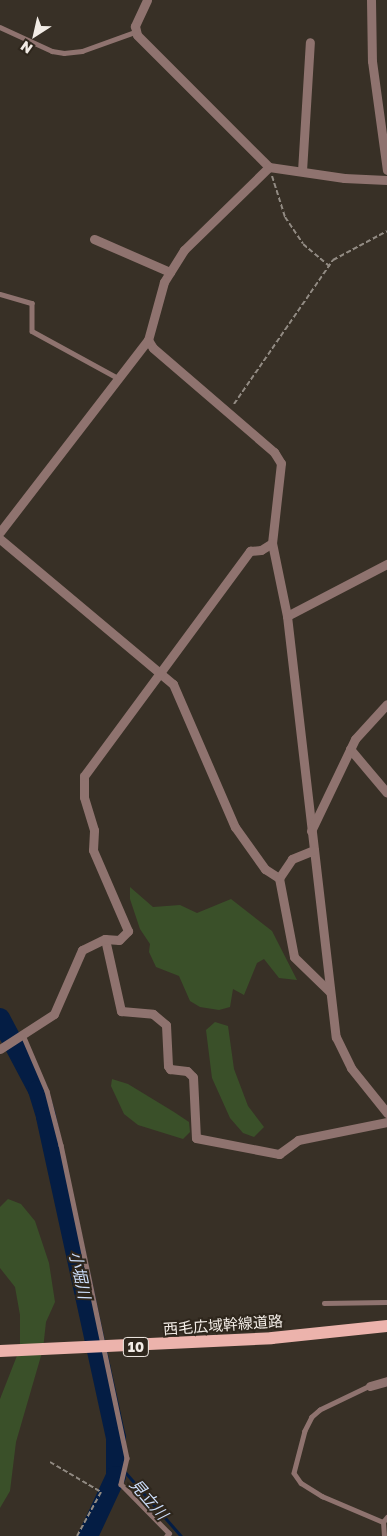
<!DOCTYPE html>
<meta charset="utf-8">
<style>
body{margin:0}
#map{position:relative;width:387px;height:1536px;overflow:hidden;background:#383026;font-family:"Golos Text","Noto Sans JP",sans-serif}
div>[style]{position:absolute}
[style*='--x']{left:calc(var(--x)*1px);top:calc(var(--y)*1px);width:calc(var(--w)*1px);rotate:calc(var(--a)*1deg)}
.green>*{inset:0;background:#3a5029}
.stream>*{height:3px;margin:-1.5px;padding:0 1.5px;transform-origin:1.5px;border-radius:1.5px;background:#041d44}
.river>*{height:20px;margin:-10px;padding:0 10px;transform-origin:10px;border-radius:10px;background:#041d44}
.path>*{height:2px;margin-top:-1px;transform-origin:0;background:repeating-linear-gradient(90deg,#928b83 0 5px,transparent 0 7.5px)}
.service>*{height:4.5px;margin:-2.25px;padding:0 2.25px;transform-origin:2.25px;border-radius:2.25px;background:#8f736f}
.minor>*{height:9px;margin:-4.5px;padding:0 4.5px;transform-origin:4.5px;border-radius:4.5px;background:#8f736f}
.primary>*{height:12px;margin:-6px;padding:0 6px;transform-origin:6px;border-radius:6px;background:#ecb3ac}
.primary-bridge>*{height:12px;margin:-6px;padding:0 6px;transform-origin:6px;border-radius:6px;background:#ecb3ac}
span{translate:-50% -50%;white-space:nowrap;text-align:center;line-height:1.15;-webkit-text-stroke:4px #2e261c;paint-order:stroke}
.shield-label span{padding:1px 4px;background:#2e261c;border:1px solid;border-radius:4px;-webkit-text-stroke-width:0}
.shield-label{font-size:14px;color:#f2ece6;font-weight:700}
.street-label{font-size:15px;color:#f2ece6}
.water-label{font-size:16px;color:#ccdefb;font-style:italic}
.north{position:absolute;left:10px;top:10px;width:50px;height:50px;-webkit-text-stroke:4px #2e261c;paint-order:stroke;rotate:215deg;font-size:14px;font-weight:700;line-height:20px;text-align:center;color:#f2ece6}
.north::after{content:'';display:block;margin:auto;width:18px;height:22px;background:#f2ece6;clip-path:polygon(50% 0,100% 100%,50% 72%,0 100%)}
</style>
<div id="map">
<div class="green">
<div style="clip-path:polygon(130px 887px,153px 907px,180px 905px,197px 913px,231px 899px,272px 931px,297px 980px,279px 978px,264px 959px,257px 963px,244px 995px,233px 989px,230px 1007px,219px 1010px,200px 1007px,190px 1001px,179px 976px,156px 967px,149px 952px,150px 944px,140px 929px,130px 899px)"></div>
<div style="clip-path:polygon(215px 1022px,228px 1026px,234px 1069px,248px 1106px,264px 1127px,254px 1137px,243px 1133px,230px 1118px,212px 1078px,206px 1030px)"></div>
<div style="clip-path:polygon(112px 1079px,128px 1084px,174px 1112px,189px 1122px,190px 1132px,183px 1139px,138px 1125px,124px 1114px,111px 1086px)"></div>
<div style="clip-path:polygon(8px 1199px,21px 1204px,35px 1221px,49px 1263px,55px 1302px,46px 1322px,43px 1349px,16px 1442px,10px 1491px,0 1508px,0 1399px,20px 1348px,20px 1315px,15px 1287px,0 1268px,0 1207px)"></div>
</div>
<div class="stream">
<div style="--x:117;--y:1463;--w:97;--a:48.8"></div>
</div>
<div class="river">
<div style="--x:0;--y:1018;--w:81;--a:62.2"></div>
<div style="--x:38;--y:1090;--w:28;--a:73"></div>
<div style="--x:46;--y:1117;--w:328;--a:77.7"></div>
<div style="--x:116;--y:1437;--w:39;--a:90"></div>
<div style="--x:116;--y:1476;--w:66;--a:115"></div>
</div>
<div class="path">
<div style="--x:272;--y:176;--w:43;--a:72.4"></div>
<div style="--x:285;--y:217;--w:32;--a:56"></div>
<div style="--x:303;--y:244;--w:35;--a:40"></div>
<div style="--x:234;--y:404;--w:175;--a:-55.5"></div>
<div style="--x:333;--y:260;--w:61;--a:-28.2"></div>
<div style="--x:50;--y:1462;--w:59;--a:30.5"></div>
<div style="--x:101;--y:1492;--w:50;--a:118.6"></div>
</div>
<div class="service">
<div style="--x:0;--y:27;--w:57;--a:24.8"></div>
<div style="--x:52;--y:51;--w:12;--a:9"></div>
<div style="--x:64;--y:53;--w:18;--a:-6"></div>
<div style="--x:82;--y:51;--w:56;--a:-19.7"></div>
<div style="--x:0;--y:294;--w:33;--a:16"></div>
<div style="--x:32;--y:303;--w:28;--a:90"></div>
<div style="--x:32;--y:331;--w:98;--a:28.7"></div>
<div style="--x:23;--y:1035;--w:61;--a:66.8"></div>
<div style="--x:47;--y:1091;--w:56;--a:75.5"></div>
<div style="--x:61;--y:1145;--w:320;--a:78.1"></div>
<div style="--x:127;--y:1458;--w:27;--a:103"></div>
<div style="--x:121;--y:1484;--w:69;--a:45.6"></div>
<div style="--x:169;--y:1533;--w:4;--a:124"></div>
<div style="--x:324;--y:1303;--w:63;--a:-0.9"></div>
<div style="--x:370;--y:1386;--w:55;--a:154.4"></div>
<div style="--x:320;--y:1410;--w:11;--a:139"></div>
<div style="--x:312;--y:1417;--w:16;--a:117"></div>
<div style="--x:305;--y:1431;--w:43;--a:104.7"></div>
<div style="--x:294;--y:1473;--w:12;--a:55"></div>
<div style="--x:301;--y:1483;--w:25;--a:32"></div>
<div style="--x:322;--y:1496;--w:66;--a:23.1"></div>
<div style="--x:384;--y:1536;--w:14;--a:-94"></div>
<div style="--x:383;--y:1522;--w:6;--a:-51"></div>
</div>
<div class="minor">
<div style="--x:147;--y:0;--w:29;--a:115"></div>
<div style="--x:135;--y:26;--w:9;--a:77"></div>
<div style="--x:137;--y:35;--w:187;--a:45"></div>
<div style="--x:269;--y:167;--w:76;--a:8.3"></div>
<div style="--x:344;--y:178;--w:43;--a:2.7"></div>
<div style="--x:371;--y:0;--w:61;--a:89.1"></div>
<div style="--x:372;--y:61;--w:110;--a:82.2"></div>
<div style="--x:269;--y:167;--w:119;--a:135.7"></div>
<div style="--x:184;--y:250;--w:38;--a:122"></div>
<div style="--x:164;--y:282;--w:60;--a:105.4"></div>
<div style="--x:148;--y:340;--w:9;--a:58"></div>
<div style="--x:153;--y:348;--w:160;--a:40.7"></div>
<div style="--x:274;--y:452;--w:13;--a:58"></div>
<div style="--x:281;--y:463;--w:81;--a:96.4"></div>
<div style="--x:272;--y:543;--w:75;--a:78.4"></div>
<div style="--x:287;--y:616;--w:424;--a:83.4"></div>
<div style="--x:336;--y:1037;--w:34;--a:64"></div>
<div style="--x:351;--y:1068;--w:58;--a:51.3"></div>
<div style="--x:302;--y:171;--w:129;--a:-86.5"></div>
<div style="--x:94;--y:239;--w:83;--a:23.5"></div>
<div style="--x:0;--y:532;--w:242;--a:-52.4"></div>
<div style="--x:0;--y:539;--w:226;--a:40"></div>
<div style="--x:173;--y:684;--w:156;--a:66.6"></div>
<div style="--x:235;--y:827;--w:52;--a:54.5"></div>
<div style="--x:265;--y:869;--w:17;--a:33"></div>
<div style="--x:287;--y:616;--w:113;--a:-27.5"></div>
<div style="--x:350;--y:749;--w:57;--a:49.9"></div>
<div style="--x:311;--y:831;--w:102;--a:-64.4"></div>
<div style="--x:355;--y:739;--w:47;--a:-47.6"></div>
<div style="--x:314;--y:850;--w:24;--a:158"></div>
<div style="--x:292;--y:859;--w:23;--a:124"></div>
<div style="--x:279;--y:878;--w:80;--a:79.2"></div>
<div style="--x:294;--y:957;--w:50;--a:44.2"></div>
<div style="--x:105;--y:939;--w:74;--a:77.5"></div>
<div style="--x:121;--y:1011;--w:32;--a:5"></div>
<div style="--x:153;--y:1014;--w:17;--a:40"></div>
<div style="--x:166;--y:1025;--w:41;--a:87.2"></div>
<div style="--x:168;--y:1066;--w:4;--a:56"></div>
<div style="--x:170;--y:1069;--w:17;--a:7"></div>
<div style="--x:187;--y:1071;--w:8;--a:45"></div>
<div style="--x:193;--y:1077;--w:61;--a:87.2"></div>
<div style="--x:196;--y:1138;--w:85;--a:10.9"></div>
<div style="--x:279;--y:1154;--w:24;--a:-36"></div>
<div style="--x:298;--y:1140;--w:91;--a:-11.4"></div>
<div style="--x:0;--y:1049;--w:64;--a:-32.9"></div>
<div style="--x:54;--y:1014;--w:70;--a:-66.4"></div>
<div style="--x:82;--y:950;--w:25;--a:-26"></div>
<div style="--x:105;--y:939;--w:14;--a:4"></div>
<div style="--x:119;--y:940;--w:13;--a:-45"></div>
<div style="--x:128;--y:931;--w:88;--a:-113.4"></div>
<div style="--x:93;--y:850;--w:20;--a:-87"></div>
<div style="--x:94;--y:830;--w:34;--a:-107"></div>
<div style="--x:84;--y:797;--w:21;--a:-90"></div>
<div style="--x:84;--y:776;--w:280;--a:-53.6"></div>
<div style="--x:250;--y:551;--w:11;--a:-5"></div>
<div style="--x:261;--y:550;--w:13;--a:-32"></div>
<div style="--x:370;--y:1386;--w:18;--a:-16"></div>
</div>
<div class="primary">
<div style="--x:272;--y:1338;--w:116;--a:-6"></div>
</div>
<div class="primary-bridge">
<div style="--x:0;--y:1351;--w:272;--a:-2.7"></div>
</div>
<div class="shield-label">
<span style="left:136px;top:1347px">10</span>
</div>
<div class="street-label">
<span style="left:223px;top:1325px;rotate:-4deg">西毛広域幹線道路</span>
</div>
<div class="water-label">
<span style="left:80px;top:1275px;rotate:78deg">小堀川</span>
<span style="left:149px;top:1499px;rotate:49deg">見立川</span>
</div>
<div class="north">N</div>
</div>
